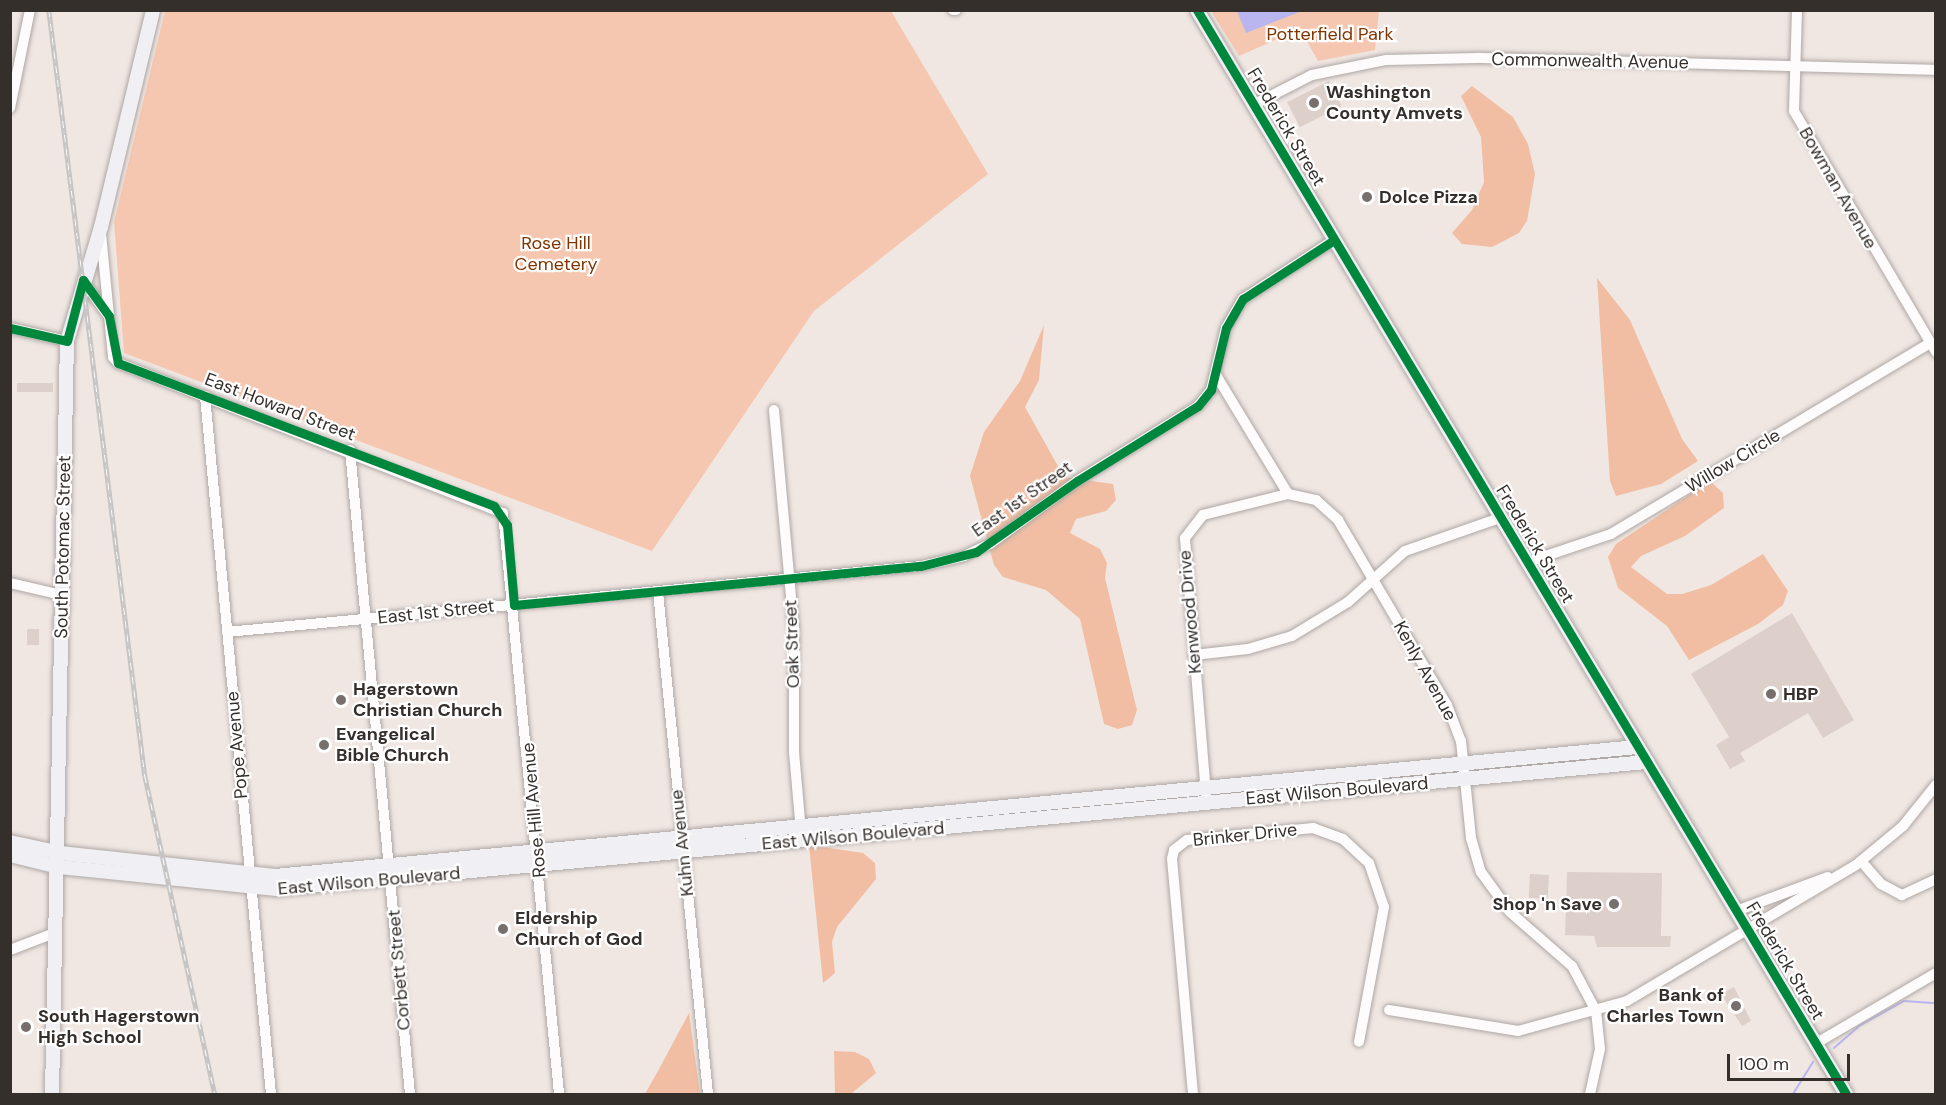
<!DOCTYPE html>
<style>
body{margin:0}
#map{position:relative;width:1946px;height:1105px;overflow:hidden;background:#f0e7e3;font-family:"DM Sans",sans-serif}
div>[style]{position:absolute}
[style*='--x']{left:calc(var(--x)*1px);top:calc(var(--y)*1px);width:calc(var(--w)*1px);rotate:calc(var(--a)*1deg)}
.green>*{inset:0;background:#f6c7b0}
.forest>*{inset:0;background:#f1bea4}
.water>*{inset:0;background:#b9b5ee}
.stream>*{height:2px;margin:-1px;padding:0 1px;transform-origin:1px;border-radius:1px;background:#b9b5ee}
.building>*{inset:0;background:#ddcfc9;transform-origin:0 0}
.roads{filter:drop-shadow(0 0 2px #aea7a4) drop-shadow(0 0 2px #aea7a4)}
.minor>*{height:10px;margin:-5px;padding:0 5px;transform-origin:5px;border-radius:5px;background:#fdfbfb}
.major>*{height:14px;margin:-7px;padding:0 7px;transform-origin:7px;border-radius:7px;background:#f0eff3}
.rail>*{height:4.5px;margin-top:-2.25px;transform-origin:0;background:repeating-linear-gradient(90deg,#fff 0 7px,#c6c4c4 0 14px);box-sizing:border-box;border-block:2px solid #c6c4c4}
.cycleway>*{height:9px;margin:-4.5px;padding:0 4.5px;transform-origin:4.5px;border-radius:4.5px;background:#00873e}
.dots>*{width:16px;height:16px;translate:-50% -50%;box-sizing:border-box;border:3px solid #fff;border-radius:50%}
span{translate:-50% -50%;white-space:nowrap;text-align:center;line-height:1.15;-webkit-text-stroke:4.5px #fff;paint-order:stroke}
.park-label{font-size:18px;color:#813500}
.street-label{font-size:18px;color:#352f2c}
.poi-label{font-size:18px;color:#352f2c;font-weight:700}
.left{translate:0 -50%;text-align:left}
.right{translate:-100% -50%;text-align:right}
.frame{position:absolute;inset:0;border:12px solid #352f2c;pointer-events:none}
.scale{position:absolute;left:1727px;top:1054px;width:123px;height:27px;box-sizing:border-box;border:3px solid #352f2c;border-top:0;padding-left:8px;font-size:18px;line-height:21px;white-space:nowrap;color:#352f2c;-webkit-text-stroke:4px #fff;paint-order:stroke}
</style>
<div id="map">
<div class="green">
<div style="clip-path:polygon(165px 11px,891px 11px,988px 174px,814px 311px,652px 551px,124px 353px,114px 222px)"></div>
<div style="clip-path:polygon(1211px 11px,1379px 11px,1375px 50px,1318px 61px,1300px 29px,1239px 56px)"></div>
</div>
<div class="forest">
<div style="clip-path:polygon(1472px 86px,1513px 117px,1528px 144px,1535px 174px,1527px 221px,1519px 233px,1492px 247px,1462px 244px,1452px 233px,1472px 210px,1484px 182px,1481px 137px,1461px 96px)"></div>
<div style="clip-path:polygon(1597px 278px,1630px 320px,1682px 439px,1698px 461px,1661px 484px,1616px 496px,1610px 481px)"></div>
<div style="clip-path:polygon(1044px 325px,1039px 380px,1025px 407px,1064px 477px,1113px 484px,1116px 500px,1106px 511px,1076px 519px,1070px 533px,1100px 549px,1107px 563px,1105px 578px,1137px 710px,1132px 725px,1118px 729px,1104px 724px,1080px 619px,1046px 590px,1003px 577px,994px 565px,970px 476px,984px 432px,1020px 381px)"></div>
<div style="clip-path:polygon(1710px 481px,1723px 493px,1724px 508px,1685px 536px,1641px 556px,1631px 567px,1667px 594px,1682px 594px,1711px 585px,1763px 554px,1788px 591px,1783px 605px,1758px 624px,1689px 660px,1667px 626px,1618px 588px,1608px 557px,1616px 544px)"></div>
<div style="clip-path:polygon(809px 845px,863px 853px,875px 863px,876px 879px,837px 927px,832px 942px,835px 973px,823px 983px)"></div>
<div style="clip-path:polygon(689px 1013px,700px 1094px,645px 1094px,658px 1071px)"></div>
<div style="clip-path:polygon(834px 1051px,855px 1052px,869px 1059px,876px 1073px,851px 1094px,835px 1094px)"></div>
</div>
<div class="water">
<div style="clip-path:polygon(1237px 11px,1302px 11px,1246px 33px)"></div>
</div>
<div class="stream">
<div style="--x:1834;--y:1048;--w:33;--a:-41"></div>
<div style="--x:1859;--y:1026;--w:51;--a:-29.1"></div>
<div style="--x:1904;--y:1001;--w:32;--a:4"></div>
<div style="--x:1793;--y:1094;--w:38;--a:-58"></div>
</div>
<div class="building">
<div style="left:1329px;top:81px;width:28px;height:47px;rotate:63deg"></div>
<div style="left:17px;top:383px;width:36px;height:9px"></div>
<div style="clip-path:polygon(1792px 613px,1854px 720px,1823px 738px,1808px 713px,1740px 753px,1745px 761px,1730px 769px,1716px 745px,1729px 737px,1691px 674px)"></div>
<div style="left:27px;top:629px;width:12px;height:16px"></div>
<div style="clip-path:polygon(1567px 872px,1662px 873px,1661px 936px,1671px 936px,1670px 947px,1597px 947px,1594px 936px,1565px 935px)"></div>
<div style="left:1530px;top:874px;width:19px;height:24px;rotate:3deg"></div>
<div style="clip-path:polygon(1734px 987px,1751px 1021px,1742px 1026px,1721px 994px)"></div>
</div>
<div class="roads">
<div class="minor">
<div style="--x:953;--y:10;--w:3;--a:0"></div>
<div style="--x:1797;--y:10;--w:101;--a:91.7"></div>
<div style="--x:1794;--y:111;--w:280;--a:59.5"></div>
<div style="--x:1253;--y:105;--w:66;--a:-27"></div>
<div style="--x:1312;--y:75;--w:76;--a:-11.5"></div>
<div style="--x:1386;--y:60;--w:92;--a:-1.2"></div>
<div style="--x:1478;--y:58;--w:458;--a:1.5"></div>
<div style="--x:10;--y:108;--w:100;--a:-78.5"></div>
<div style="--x:101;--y:234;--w:124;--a:84.4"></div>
<div style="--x:113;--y:357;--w:8;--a:50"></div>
<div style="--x:118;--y:363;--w:413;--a:21.3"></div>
<div style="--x:503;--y:513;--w:584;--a:84.49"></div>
<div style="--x:83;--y:280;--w:42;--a:54.8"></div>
<div style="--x:10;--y:328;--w:58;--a:12.8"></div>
<div style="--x:1216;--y:375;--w:139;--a:58.8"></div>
<div style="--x:1288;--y:494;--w:29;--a:12"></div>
<div style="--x:1316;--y:500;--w:30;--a:42"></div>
<div style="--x:1338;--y:520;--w:215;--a:59.5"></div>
<div style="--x:1447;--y:705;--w:39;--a:69"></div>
<div style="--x:1461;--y:741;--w:98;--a:84.1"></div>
<div style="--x:1471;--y:838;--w:35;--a:74"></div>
<div style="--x:1481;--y:872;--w:49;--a:54.1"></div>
<div style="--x:1510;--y:912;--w:82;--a:41.1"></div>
<div style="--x:1572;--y:966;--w:51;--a:61.9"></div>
<div style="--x:1596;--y:1011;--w:38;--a:84"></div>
<div style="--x:1600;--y:1049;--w:46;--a:102.5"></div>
<div style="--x:205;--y:396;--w:701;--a:84.6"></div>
<div style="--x:774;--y:410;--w:221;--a:84.8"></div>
<div style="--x:794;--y:630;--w:122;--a:90"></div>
<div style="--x:794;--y:752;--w:80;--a:85"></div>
<div style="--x:350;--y:450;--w:647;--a:84.68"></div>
<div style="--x:1528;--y:562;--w:88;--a:-18.6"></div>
<div style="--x:1611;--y:534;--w:372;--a:-30.9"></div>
<div style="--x:10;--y:583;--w:53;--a:13"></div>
<div style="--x:658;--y:592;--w:504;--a:84.31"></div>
<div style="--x:227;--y:632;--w:697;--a:-5.43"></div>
<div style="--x:921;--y:566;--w:44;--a:-13.1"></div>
<div style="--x:964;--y:556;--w:29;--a:-25"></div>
<div style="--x:990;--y:544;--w:107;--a:-35.9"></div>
<div style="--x:1077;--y:481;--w:142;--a:-31.8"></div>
<div style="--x:1198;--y:406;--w:21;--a:-51"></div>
<div style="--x:1211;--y:390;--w:64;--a:-76.4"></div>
<div style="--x:1226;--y:328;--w:34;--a:-60"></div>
<div style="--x:1243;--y:299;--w:108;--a:-33"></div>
<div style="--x:1194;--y:655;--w:54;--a:-6.3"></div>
<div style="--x:1248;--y:649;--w:46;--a:-16.5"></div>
<div style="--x:1292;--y:636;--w:66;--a:-31.3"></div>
<div style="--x:1348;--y:602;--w:76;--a:-41.8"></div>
<div style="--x:1405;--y:551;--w:101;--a:-19.2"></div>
<div style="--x:1206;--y:794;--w:257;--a:-94.7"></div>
<div style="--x:1185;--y:538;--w:29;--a:-52"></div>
<div style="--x:1203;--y:515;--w:88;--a:-13.9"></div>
<div style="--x:1861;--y:861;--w:30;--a:49"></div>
<div style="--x:1881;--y:884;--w:24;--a:28"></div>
<div style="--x:1902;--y:895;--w:38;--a:-25"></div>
<div style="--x:1736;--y:911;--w:98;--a:-20.3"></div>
<div style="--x:10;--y:950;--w:50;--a:-21"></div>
<div style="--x:1389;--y:1010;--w:131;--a:9.2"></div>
<div style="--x:1518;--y:1031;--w:113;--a:-15.4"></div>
<div style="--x:1627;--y:1001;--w:266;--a:-30.7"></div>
<div style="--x:1856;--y:865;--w:61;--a:-39.7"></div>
<div style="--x:1903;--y:826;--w:53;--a:-51.2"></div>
<div style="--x:1815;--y:1044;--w:140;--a:-30.4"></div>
<div style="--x:1193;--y:1094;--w:236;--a:-95.1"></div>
<div style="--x:1172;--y:859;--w:9;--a:-77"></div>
<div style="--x:1174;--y:850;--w:16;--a:-38"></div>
<div style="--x:1187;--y:840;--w:127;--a:-5.4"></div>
<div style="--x:1313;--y:828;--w:32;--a:20"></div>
<div style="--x:1343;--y:839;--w:35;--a:43"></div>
<div style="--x:1369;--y:863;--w:46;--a:71.2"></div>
<div style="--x:1384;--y:907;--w:137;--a:100.5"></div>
</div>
<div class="major">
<div style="--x:1197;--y:10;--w:1263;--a:59.09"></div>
<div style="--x:10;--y:842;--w:51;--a:12.4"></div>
<div style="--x:60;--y:853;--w:216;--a:6.1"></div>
<div style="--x:275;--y:876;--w:1369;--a:-5.41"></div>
<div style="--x:10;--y:855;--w:50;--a:13.8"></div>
<div style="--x:59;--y:867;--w:219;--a:5.8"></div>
<div style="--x:277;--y:889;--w:1376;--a:-5.3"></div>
<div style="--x:52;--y:1094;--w:753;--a:-88.86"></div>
<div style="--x:67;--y:341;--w:119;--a:-73.4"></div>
<div style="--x:101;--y:227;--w:223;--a:-76.5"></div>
</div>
</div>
<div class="rail">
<div style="--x:49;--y:10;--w:772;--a:82.86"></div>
<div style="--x:145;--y:776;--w:326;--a:77.6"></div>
</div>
<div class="cycleway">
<div style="--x:1197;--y:10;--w:1263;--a:59.09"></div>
<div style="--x:10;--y:328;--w:58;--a:12.8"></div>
<div style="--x:67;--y:341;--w:63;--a:-75.3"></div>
<div style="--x:83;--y:280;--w:44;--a:54.2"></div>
<div style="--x:109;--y:316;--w:48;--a:79.2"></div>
<div style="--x:118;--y:363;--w:402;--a:20.8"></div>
<div style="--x:494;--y:506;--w:23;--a:56"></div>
<div style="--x:507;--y:525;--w:80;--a:85"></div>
<div style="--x:514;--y:605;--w:409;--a:-5.5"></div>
<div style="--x:921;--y:566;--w:57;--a:-14.3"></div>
<div style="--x:976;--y:552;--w:123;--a:-35.1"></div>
<div style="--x:1077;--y:481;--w:142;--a:-31.8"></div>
<div style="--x:1198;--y:406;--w:21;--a:-51"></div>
<div style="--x:1211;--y:390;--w:64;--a:-76.4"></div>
<div style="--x:1226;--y:328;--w:34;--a:-60"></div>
<div style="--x:1243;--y:299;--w:108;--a:-33"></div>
</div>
<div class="dots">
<div style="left:1314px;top:103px;background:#766f6c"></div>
<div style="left:1367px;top:197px;background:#766f6c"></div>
<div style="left:1771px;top:694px;background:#766f6c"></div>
<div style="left:341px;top:700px;background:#766f6c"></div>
<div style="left:324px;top:745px;background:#766f6c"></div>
<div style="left:1614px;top:904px;background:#766f6c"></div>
<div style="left:503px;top:929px;background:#766f6c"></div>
<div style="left:1736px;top:1006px;background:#766f6c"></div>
<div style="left:26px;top:1027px;background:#766f6c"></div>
</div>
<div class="park-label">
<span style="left:1330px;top:34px">Potterfield Park</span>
<span style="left:556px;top:254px">Rose Hill<br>Cemetery</span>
</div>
<div class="street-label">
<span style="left:1590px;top:61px;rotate:1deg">Commonwealth Avenue</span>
<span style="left:1286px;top:127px;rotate:59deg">Frederick Street</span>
<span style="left:1838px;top:188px;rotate:60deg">Bowman Avenue</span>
<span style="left:280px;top:407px;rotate:21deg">East Howard Street</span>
<span style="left:1733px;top:461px;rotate:-31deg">Willow Circle</span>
<span style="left:1022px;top:499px;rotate:-35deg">East 1st Street</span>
<span style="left:1535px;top:544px;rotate:59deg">Frederick Street</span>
<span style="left:63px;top:547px;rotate:-89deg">South Potomac Street</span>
<span style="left:436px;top:612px;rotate:-6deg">East 1st Street</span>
<span style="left:1190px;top:612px;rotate:-95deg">Kenwood Drive</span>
<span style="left:792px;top:644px;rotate:-92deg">Oak Street</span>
<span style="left:1425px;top:671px;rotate:61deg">Kenly Avenue</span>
<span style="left:237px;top:745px;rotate:-95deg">Pope Avenue</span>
<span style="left:1337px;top:791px;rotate:-5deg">East Wilson Boulevard</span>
<span style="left:534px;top:810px;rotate:-95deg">Rose Hill Avenue</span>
<span style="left:1245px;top:835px;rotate:-6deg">Brinker Drive</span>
<span style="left:853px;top:836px;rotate:-5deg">East Wilson Boulevard</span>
<span style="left:682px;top:843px;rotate:-96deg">Kuhn Avenue</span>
<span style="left:369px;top:881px;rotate:-5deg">East Wilson Boulevard</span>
<span style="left:1785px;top:961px;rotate:59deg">Frederick Street</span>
<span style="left:399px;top:970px;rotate:-95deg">Corbett Street</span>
</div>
<div class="poi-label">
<span class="left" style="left:1326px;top:103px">Washington<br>County Amvets</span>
<span class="left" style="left:1379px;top:197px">Dolce Pizza</span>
<span class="left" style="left:353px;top:700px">Hagerstown<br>Christian Church</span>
<span class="left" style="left:1783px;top:694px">HBP</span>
<span class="left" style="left:336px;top:745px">Evangelical<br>Bible Church</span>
<span class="right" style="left:1602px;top:904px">Shop 'n Save</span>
<span class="left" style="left:515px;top:929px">Eldership<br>Church of God</span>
<span class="right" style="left:1724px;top:1006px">Bank of<br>Charles Town</span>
<span class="left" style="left:38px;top:1027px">South Hagerstown<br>High School</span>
</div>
<div class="frame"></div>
<div class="scale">100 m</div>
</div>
